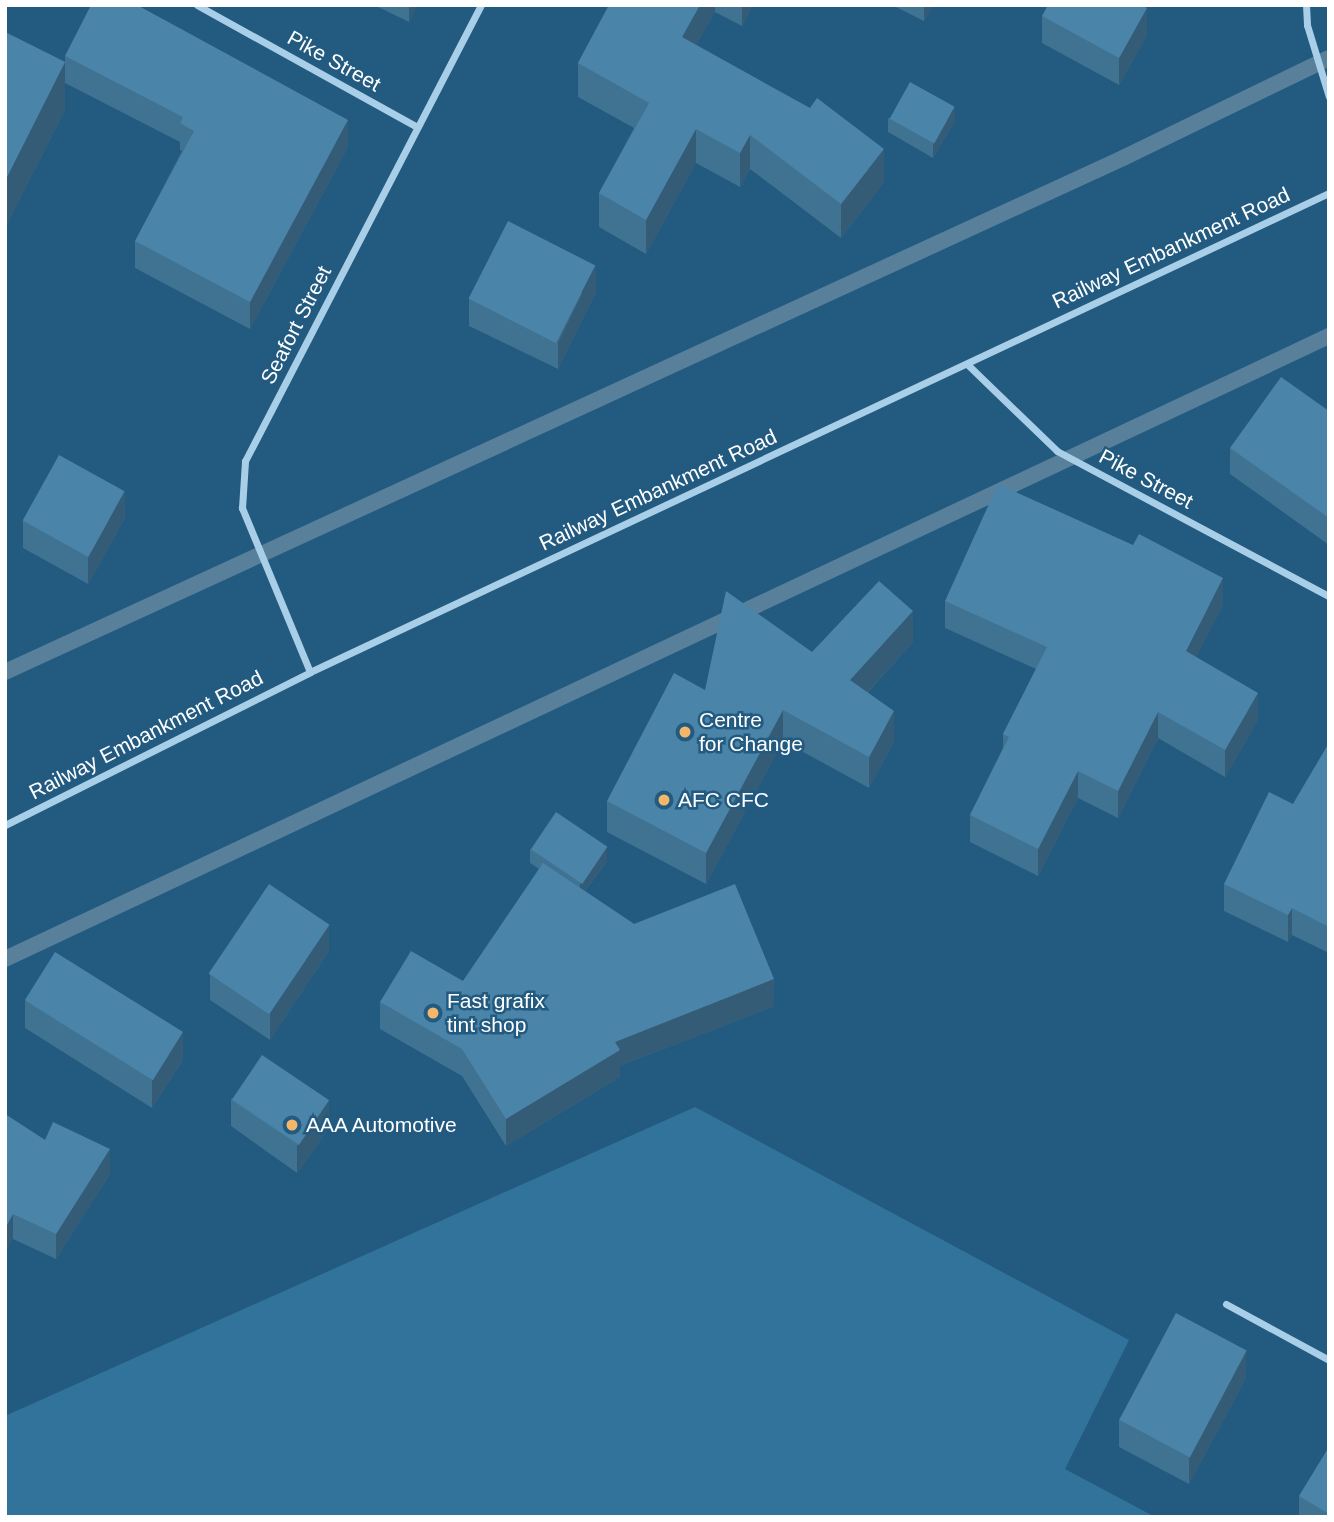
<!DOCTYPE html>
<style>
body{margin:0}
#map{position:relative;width:1334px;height:1522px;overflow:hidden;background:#225a80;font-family:Arial,sans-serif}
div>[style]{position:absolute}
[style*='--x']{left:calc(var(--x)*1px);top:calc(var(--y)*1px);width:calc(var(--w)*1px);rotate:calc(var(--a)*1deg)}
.green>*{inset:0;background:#32739c}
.stream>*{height:16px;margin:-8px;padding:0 8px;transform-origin:8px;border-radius:8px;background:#58809a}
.street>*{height:7px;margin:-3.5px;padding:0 3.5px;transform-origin:3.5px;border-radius:3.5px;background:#a8cfe7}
.wall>*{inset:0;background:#407291}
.shaded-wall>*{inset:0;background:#345c76}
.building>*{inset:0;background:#4b84a9;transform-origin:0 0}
.dots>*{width:19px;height:19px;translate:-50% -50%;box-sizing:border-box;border:4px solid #225a80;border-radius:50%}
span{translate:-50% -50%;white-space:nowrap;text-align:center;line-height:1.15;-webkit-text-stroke:5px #225a80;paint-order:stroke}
.street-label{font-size:21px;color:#fff}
.poi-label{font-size:21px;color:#fff}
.left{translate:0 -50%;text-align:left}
.frame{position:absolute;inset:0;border:7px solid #fff;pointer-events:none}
</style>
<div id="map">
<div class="green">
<div style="clip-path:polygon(695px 1107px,1129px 1340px,1065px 1469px,1155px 1517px,5px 1517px,5px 1416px)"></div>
</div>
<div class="stream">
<div style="--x:5;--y:672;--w:1230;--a:-24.69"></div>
<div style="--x:1123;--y:158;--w:229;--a:-25.9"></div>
<div style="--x:5;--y:959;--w:1463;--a:-25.2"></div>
</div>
<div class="street">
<div style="--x:197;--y:5;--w:252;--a:29"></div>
<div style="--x:1306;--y:5;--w:20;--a:87"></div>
<div style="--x:1307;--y:25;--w:75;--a:73"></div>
<div style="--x:967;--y:364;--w:125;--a:44"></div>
<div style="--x:1057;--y:451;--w:308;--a:28.1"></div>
<div style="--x:310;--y:672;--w:178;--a:-112.5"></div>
<div style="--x:242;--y:508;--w:47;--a:-86.3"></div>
<div style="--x:245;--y:461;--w:513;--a:-62.64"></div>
<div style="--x:5;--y:825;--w:341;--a:-26.6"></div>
<div style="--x:310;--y:672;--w:1126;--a:-25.18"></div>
<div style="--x:1226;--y:1304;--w:117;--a:28.5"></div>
</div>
<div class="wall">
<div style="clip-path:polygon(374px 5px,417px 5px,409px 22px)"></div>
<div style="clip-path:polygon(609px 5px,753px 5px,742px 26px,715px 12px,696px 45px,884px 182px,841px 238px,750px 169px,740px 187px,696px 163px,646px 254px,599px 227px,599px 193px,634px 128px,578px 97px,578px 63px)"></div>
<div style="clip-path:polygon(892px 5px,933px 5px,924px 21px)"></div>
<div style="clip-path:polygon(1042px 16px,1147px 35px,1119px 85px,1042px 43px)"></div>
<div style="clip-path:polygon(5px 32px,65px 62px,65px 56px,348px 147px,250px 329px,135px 268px,135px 241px,182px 151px,180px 150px,180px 142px,65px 83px,65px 110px,5px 228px)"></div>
<div style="clip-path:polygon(888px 118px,955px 121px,933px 158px,888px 132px)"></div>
<div style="clip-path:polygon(596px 292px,558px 369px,469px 326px,469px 299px)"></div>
<div style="clip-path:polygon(1329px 411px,1329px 545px,1230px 474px,1230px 448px)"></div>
<div style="clip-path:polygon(125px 518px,88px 584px,23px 548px,23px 521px)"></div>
<div style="clip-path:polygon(945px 601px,1223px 605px,1196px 657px,1258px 720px,1225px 777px,1158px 738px,1118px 818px,1078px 798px,1038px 876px,970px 842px,970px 815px,1003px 748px,1003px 734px,1036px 669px,945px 628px)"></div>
<div style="clip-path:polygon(913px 642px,868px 692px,894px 742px,869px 788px,783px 741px,706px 884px,607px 832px,607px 801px,705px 690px,812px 652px)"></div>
<div style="clip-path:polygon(1329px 743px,1329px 953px,1292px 935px,1288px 942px,1224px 911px,1224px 884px,1293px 804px)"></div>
<div style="clip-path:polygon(530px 849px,607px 861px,585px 891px,634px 924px,774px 1006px,620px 1066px,620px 1077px,506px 1146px,462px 1076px,380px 1029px,380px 1002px,463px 981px,539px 869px,530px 863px)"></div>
<div style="clip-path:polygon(329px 951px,270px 1040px,210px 1000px,210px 974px)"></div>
<div style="clip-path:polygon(25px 1001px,183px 1060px,152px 1108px,25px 1028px)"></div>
<div style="clip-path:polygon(231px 1099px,329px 1128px,297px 1173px,231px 1126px)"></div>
<div style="clip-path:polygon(5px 1114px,45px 1140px,110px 1174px,56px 1259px,13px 1239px)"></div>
<div style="clip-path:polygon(1246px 1378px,1189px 1484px,1119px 1447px,1119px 1420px)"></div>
<div style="clip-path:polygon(1329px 1447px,1329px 1517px,1299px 1517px,1299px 1496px)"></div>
</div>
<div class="shaded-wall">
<div style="clip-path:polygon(409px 5px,417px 5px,409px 22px)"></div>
<div style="clip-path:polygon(700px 5px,715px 5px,715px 12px,682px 71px,682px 37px)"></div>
<div style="clip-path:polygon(742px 5px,753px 5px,742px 26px)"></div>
<div style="clip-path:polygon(924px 5px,933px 5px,924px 21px)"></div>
<div style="clip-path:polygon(1147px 8px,1147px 35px,1119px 85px,1119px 58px)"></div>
<div style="clip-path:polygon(65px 62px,65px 110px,5px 228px,5px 181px)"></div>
<div style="clip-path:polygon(955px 107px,955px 121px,933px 158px,933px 144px)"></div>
<div style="clip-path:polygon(348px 120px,348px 147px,250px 329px,250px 302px)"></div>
<div style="clip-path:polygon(696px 129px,696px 163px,646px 254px,646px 220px)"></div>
<div style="clip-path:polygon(750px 135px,750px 169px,740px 187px,740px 153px)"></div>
<div style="clip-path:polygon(884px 149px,884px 182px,841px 238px,841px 204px)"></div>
<div style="clip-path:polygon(596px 265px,596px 292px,558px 369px,558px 342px)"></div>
<div style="clip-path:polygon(125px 491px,125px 518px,88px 584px,88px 557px)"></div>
<div style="clip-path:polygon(1223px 578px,1223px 605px,1186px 678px,1186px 651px)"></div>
<div style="clip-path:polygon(913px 611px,913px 642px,850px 711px,850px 680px)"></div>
<div style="clip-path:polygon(1258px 693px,1258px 720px,1225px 777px,1225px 750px)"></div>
<div style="clip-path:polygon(783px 710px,783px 741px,706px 884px,706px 853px)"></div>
<div style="clip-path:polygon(894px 711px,894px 742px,869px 788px,869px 757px)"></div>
<div style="clip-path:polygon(1158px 712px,1158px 738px,1118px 818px,1118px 791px)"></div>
<div style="clip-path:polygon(1078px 771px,1078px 798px,1038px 876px,1038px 849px)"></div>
<div style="clip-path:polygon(607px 847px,607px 861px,580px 897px,580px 883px)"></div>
<div style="clip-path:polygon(1292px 908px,1292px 935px,1288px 942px,1288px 915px)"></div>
<div style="clip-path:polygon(329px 925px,329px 951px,270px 1040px,270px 1013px)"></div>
<div style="clip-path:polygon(774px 979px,774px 1006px,620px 1066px,620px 1077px,506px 1146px,506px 1119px,615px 1042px)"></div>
<div style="clip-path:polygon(183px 1033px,183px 1060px,152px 1108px,152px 1081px)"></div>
<div style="clip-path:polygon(329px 1101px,329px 1128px,297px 1173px,297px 1146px)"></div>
<div style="clip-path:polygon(110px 1149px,110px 1174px,56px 1259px,56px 1234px)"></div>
<div style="clip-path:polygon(13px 1214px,13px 1239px,5px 1254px,5px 1229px)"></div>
<div style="clip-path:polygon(1246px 1351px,1246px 1378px,1189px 1484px,1189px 1457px)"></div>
</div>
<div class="building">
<div style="clip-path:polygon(91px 5px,137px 5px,348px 120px,250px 302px,135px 241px,194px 131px,180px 123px,183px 117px,65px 56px)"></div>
<div style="clip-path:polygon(609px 5px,700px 5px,682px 37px,810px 108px,817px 98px,884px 149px,841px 204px,750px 135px,740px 153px,696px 129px,646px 220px,599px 193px,649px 103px,578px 63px)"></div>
<div style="clip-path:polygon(1048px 5px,1141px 5px,1147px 8px,1119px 58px,1042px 16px)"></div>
<div style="clip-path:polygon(5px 32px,65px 62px,5px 181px)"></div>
<div style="left:910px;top:82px;width:51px;height:42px;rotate:29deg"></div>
<div style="left:508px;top:221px;width:98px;height:87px;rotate:27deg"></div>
<div style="clip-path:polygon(1281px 377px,1329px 411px,1329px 518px,1230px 448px)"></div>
<div style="left:59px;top:455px;width:75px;height:75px;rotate:29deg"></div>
<div style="clip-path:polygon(998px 484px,1133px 545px,1139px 534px,1223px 578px,1186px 651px,1258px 693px,1225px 750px,1158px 712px,1118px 791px,1078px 771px,1038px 849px,970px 815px,1009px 737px,1003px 734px,1047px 647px,945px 601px)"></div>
<div style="clip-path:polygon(879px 581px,913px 611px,850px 680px,894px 711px,869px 757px,783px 710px,706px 853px,607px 801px,674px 673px,705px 690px,726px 591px,812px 652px)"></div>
<div style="clip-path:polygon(1329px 743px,1329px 927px,1292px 908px,1288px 915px,1224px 884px,1269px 792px,1293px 804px)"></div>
<div style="left:556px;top:812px;width:62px;height:45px;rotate:34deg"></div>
<div style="clip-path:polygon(543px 863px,634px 924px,735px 884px,774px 979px,615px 1042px,620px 1050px,506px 1119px,462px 1049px,380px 1002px,411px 951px,463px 981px)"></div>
<div style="left:269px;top:884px;width:73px;height:108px;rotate:34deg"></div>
<div style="left:55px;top:952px;width:151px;height:57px;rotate:32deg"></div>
<div style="left:262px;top:1055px;width:81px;height:54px;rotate:34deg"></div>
<div style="clip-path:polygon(5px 1114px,45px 1140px,53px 1122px,110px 1149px,56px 1234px,13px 1214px,5px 1229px)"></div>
<div style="left:1176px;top:1313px;width:80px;height:121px;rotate:28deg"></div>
<div style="clip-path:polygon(1329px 1447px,1329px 1514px,1299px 1496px)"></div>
</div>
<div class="dots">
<div style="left:685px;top:732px;background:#f3b66b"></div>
<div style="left:664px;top:800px;background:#f3b66b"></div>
<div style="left:433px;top:1013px;background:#f3b66b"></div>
<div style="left:292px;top:1125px;background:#f3b66b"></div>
</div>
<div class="street-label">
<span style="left:334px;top:61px;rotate:29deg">Pike Street</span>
<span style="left:1171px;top:248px;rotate:-25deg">Railway Embankment Road</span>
<span style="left:296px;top:325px;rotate:-63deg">Seafort Street</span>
<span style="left:1146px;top:479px;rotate:28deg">Pike Street</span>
<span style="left:658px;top:490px;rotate:-25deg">Railway Embankment Road</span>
<span style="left:146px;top:735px;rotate:-27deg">Railway Embankment Road</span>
</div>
<div class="poi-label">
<span class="left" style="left:699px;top:732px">Centre<br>for Change</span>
<span class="left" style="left:678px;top:800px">AFC CFC</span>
<span class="left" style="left:447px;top:1013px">Fast grafix<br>tint shop</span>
<span class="left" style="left:306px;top:1125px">AAA Automotive</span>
</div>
<div class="frame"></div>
</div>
